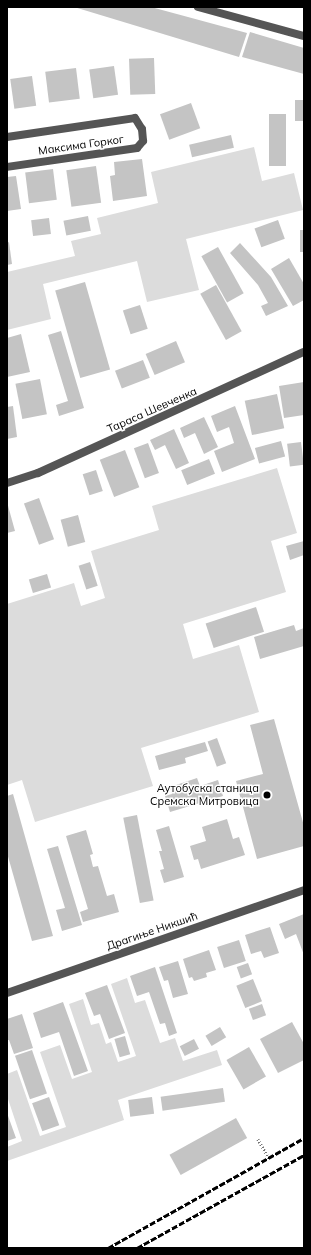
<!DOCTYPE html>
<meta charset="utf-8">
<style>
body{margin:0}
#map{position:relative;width:311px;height:1255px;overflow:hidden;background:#fff;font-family:Mulish,sans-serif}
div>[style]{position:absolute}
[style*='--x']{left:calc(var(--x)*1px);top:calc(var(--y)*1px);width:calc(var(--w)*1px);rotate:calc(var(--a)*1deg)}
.green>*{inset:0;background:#dcdcdc}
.building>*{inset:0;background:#c4c4c4;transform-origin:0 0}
.path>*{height:2.5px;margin-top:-1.25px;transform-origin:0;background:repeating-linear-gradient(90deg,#777 0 1px,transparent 0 3px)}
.service>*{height:8px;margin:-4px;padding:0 4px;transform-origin:4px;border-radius:4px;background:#555}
.minor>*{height:8px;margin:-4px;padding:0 4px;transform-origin:4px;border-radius:4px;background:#555}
.tertiary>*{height:8px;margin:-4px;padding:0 4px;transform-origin:4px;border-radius:4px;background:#555}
.rail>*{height:3px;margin-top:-1.5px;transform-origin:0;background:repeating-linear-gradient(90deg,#000 0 6px,transparent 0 8px)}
.dots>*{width:11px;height:11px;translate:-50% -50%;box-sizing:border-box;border:2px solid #fff;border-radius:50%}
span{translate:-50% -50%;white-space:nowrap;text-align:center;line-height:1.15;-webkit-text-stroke:3px #fff;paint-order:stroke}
.street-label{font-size:11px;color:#000}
.poi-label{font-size:11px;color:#000}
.right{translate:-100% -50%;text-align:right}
.frame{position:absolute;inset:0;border:8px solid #000;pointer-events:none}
</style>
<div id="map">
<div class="green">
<div style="clip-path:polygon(254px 147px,262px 181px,294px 173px,303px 210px,186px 239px,199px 290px,147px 302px,137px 261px,43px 284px,51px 319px,7px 330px,7px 272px,75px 256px,71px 241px,101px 234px,97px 218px,158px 203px,151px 172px)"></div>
<div style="clip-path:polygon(277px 468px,297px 533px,271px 541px,286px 592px,183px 624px,193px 659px,239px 645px,259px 712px,141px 748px,153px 786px,35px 822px,22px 780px,7px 785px,7px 604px,74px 583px,81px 606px,105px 598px,91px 551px,159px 530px,152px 506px)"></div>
<div style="clip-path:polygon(127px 978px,135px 1003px,145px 1000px,160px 1043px,175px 1038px,183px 1061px,217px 1050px,222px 1065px,118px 1100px,124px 1120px,7px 1161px,7px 1147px,22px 1141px,7px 1096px,7px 1074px,17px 1070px,40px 1136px,66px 1127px,40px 1052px,60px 1045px,72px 1079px,92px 1072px,69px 1004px,83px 999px,91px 1025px,99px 1023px,106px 1044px,111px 1042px,118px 1062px,136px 1056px,111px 984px)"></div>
</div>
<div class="building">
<div style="clip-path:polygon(74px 7px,151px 7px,247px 33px,239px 57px)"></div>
<div style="clip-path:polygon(250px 32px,304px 48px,304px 74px,242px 57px)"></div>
<div style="left:154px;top:58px;width:36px;height:25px;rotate:88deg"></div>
<div style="left:114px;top:66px;width:29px;height:25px;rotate:82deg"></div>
<div style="left:76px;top:68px;width:31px;height:31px;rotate:83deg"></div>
<div style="left:32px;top:76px;width:30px;height:22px;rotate:82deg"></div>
<div style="left:295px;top:100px;width:9px;height:21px"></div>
<div style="left:191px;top:103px;width:27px;height:33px;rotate:70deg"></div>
<div style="left:269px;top:114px;width:17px;height:52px"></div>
<div style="left:231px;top:135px;width:13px;height:43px;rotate:77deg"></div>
<div style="clip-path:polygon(142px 159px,147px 196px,113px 201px,110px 176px,115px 175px,114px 162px)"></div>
<div style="left:96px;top:166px;width:37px;height:30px;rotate:82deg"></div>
<div style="left:53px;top:169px;width:31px;height:28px;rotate:83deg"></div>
<div style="clip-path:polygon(16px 176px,21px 209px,7px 211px,7px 177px)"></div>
<div style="left:88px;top:216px;width:15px;height:25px;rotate:79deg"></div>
<div style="left:49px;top:218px;width:16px;height:18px;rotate:83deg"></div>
<div style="left:278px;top:220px;width:20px;height:25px;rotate:70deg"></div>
<div style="left:300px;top:230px;width:4px;height:22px"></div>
<div style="clip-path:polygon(9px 242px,12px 264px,7px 265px,7px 243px)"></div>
<div style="clip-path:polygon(240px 243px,271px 277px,288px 306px,266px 316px,261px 306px,268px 303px,258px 285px,230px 253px)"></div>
<div style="left:218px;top:247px;width:53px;height:19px;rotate:61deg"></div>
<div style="clip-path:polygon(289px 258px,304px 284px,304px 300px,293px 306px,271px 269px)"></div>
<div style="left:85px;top:282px;width:91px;height:31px;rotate:74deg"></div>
<div style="left:216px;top:285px;width:53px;height:18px;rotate:61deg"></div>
<div style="left:140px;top:305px;width:25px;height:18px;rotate:72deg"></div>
<div style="clip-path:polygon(61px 331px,84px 408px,59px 416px,56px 405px,68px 401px,48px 335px)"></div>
<div style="clip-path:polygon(21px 334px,30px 372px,7px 377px,7px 338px)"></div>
<div style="left:176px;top:341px;width:23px;height:33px;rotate:67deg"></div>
<div style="left:143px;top:360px;width:19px;height:30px;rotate:69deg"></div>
<div style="left:40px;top:379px;width:36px;height:25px;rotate:79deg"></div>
<div style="clip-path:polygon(304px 382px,304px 415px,284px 418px,279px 386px)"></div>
<div style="left:277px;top:394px;width:35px;height:33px;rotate:78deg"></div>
<div style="clip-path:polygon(13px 406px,17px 437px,7px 439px,7px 407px)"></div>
<div style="clip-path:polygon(235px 406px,255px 459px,222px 472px,214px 451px,234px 443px,229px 427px,217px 432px,211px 416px)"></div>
<div style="clip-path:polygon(204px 417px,218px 447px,204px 454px,195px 433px,184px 438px,180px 428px)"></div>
<div style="clip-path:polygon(174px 429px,189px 463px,176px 469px,165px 445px,155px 450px,150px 440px)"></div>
<div style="left:281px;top:441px;width:16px;height:27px;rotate:75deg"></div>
<div style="left:301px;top:442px;width:23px;height:14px;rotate:83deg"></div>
<div style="left:148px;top:443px;width:32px;height:15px;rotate:70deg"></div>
<div style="left:125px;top:450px;width:40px;height:27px;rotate:69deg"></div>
<div style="left:209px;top:459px;width:16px;height:30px;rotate:68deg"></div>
<div style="left:96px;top:470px;width:22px;height:14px;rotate:72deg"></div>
<div style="left:39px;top:498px;width:44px;height:16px;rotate:70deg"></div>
<div style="clip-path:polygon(7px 502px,15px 531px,7px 533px)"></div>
<div style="left:78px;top:515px;width:28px;height:18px;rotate:75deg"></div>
<div style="clip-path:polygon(304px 541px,304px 555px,290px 560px,286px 546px)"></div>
<div style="left:90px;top:562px;width:25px;height:12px;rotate:72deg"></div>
<div style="left:47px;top:574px;width:14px;height:19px;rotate:73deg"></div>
<div style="left:256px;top:607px;width:26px;height:53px;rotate:72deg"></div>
<div style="clip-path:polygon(294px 625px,296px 631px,304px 628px,304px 646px,260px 659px,254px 637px)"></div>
<div style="clip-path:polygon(274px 719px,304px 826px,304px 846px,257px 859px,236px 781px,263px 774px,250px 725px)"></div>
<div style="left:217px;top:738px;width:27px;height:10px;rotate:70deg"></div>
<div style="clip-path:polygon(205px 742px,208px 751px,185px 758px,186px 763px,159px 770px,155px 756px)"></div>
<div style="clip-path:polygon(197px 778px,200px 786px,218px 780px,223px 796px,170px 812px,165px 796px,172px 794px,170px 787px)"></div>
<div style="clip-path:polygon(13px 794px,53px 936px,32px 941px,7px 853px,7px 796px)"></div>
<div style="left:137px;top:815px;width:87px;height:14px;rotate:79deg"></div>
<div style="clip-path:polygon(227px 819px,233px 839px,239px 837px,245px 855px,201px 869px,198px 859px,194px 860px,190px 846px,206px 841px,202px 827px)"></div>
<div style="clip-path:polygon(169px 826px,184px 877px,164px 883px,160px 870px,164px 869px,159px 851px,162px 851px,156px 830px)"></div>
<div style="clip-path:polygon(86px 830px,93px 854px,90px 855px,93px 867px,98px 866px,107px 896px,114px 894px,119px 912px,83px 922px,80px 912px,88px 909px,66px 836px)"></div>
<div style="clip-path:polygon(58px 846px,82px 925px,62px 931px,56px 910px,65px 908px,47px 849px)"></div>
<div style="clip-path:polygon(304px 914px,304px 955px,296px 934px,285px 939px,279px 924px)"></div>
<div style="clip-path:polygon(270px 927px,279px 953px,264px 958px,261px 951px,251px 954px,245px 935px)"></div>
<div style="left:239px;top:940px;width:22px;height:23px;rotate:72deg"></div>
<div style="clip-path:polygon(209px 950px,216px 970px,206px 973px,207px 977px,194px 981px,192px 977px,189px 978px,183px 959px)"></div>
<div style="clip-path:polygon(178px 961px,188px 994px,173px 998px,168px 980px,164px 981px,159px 967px)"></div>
<div style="left:248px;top:963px;width:12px;height:12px;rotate:70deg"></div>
<div style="clip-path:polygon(155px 967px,177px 1033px,169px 1036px,165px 1023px,160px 1024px,149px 992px,137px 996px,130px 976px)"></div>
<div style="left:253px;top:979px;width:24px;height:18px;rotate:68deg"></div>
<div style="clip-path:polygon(107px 985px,125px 1033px,109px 1039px,100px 1014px,94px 1016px,85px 993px)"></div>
<div style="clip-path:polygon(63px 1002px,88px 1071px,74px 1076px,59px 1032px,41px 1038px,33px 1013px)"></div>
<div style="left:262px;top:1004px;width:12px;height:14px;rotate:70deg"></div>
<div style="clip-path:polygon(22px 1014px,33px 1048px,14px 1054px,9px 1040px,7px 1040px,7px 1019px)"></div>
<div style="clip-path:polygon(292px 1022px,304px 1044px,304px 1060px,278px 1073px,260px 1039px)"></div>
<div style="left:220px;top:1027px;width:12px;height:17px;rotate:59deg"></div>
<div style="left:125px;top:1036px;width:19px;height:11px;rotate:74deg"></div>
<div style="left:194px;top:1039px;width:11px;height:16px;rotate:63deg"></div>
<div style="left:249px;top:1047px;width:34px;height:26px;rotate:60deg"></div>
<div style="left:32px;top:1050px;width:46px;height:18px;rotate:71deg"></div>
<div style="left:223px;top:1088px;width:14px;height:63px;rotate:82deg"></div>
<div style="left:49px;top:1097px;width:30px;height:18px;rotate:70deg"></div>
<div style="left:152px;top:1097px;width:17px;height:24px;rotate:83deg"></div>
<div style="clip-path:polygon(7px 1113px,16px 1138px,7px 1141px)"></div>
<div style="left:236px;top:1118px;width:23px;height:76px;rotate:61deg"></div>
</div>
<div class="path">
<div style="--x:258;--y:1139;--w:22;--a:60"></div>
</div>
<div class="service">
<div style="--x:198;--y:7;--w:110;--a:15.3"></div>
</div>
<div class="minor">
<div style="--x:7;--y:137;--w:129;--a:-8.4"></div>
<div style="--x:135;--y:118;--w:13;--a:58"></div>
<div style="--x:142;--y:129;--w:12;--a:85"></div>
<div style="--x:143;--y:141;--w:9;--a:131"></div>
<div style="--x:137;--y:148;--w:131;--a:171.7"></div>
</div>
<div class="tertiary">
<div style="--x:7;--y:483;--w:33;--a:-18"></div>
<div style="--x:38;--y:473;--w:292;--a:-24.5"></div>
<div style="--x:7;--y:993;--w:314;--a:-19.1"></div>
</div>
<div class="rail">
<div style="--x:108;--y:1248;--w:225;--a:-29.3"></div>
<div style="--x:137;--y:1248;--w:191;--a:-29.1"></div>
</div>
<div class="dots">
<div style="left:267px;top:795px;background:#000"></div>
</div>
<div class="street-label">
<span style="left:81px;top:145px;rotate:-8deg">Максима Горког</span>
<span style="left:152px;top:410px;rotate:-24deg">Тараса Шевченка</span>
<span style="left:152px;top:931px;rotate:-19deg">Драгиње Никшић</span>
</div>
<div class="poi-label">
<span class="right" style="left:259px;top:795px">Аутобуска станица<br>Сремска Митровица</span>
</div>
<div class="frame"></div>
</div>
